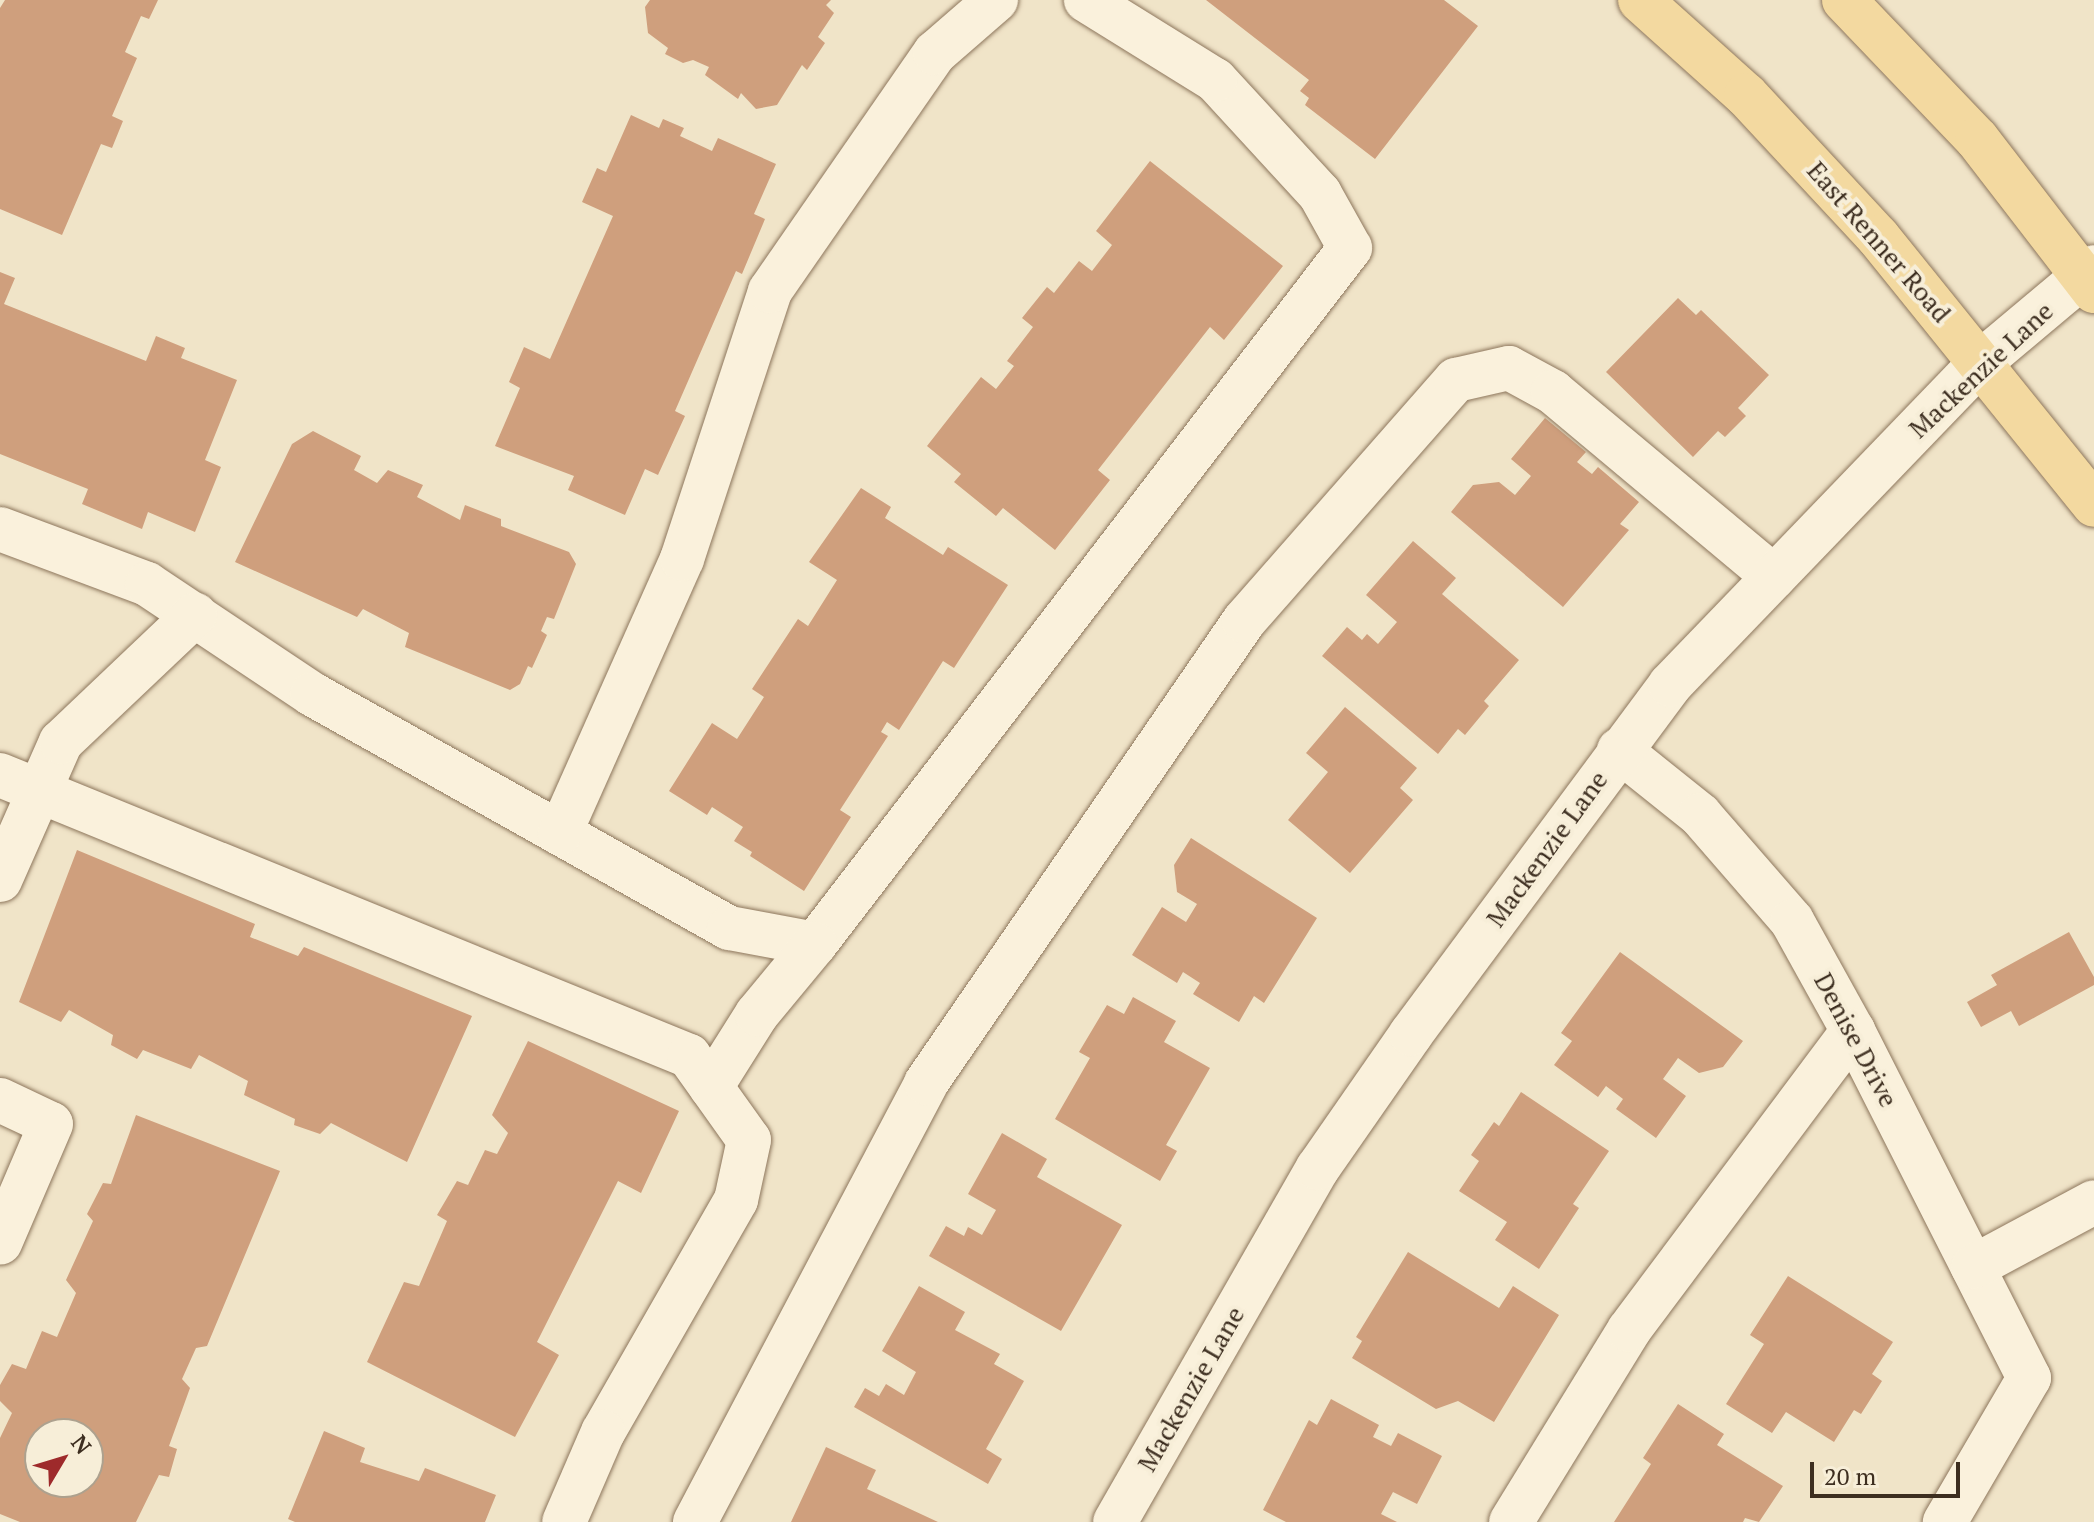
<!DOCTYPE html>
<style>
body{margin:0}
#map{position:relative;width:2094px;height:1522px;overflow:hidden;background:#f0e4c8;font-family:"PT Serif",serif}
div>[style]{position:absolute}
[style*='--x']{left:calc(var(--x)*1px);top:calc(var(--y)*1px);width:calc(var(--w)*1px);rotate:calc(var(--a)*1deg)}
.building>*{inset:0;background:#cf9f7d}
.roads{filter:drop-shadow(0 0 2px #8d765c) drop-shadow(0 0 2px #8d765c)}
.minor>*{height:44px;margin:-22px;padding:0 22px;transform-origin:22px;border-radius:22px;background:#faf1dc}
.major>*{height:44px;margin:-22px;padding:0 22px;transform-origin:22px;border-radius:22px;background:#f3d9a0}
span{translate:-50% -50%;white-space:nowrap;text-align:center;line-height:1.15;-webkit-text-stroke:8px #f7eed8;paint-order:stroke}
.street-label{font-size:26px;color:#3d2e20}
.north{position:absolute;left:24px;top:1418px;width:80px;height:80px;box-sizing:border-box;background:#f7eed8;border:2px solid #ada18e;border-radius:50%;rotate:52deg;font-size:22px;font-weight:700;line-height:32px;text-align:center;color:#3d2e20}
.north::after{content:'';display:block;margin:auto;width:28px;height:36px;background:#9e2a2b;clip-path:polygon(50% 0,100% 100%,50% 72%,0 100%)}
.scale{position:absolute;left:1810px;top:1462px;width:150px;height:36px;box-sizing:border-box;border:4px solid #3d2e20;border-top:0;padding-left:10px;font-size:24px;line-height:28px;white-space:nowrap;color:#3d2e20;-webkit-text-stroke:6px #f7eed8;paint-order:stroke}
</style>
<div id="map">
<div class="building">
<div style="clip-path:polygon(5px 0,158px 0,149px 19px,141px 16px,125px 52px,137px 58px,112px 116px,123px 121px,112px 148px,101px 144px,62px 235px,0 209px,0 8px)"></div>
<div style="clip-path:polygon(650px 0,831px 0,826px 5px,834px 13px,818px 37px,825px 43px,807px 70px,802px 65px,777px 105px,756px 109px,741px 93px,738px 99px,705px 75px,709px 67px,693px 60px,683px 63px,665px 54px,668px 48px,648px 33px,645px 7px)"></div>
<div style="clip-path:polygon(1206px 0,1444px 0,1478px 26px,1375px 159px,1305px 105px,1309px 98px,1300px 91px,1309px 80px)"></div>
<div style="clip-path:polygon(631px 115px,659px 128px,663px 119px,684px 128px,680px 136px,712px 151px,718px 138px,776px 164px,754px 214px,765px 219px,742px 274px,736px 271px,675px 411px,685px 416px,658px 475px,645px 469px,625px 515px,568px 490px,574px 476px,495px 446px,520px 388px,509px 382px,524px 347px,550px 359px,613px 216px,582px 202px,597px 168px,606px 172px)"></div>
<div style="clip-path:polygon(1150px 161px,1283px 266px,1224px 340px,1210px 327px,1098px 470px,1110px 480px,1055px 550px,1003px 508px,996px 516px,954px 482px,961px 474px,927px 446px,981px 377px,996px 389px,1014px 366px,1007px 361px,1033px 327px,1022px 318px,1047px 287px,1054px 293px,1079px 261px,1092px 271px,1112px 245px,1096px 231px)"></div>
<div style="clip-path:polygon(0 272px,15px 278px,4px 304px,146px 361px,156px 336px,185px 348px,181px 358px,237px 380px,205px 460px,221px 467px,195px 532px,148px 512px,142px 529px,82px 504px,88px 489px,0 454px)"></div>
<div style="clip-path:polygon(1678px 298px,1696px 315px,1701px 310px,1769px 375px,1738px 408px,1746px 416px,1725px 437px,1718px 431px,1693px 457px,1606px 372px)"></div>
<div style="clip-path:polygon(1545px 418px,1586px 452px,1577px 462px,1592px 474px,1598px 467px,1639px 502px,1620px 524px,1629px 530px,1563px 607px,1451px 512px,1473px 485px,1499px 482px,1515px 495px,1531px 476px,1511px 459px)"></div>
<div style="clip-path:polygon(313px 431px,361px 456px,354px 470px,377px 483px,388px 470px,423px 485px,417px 497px,460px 520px,465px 505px,501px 519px,501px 526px,569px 552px,576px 564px,554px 619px,547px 617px,541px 631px,547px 635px,532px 668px,528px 666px,520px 684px,510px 690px,405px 647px,409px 633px,363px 609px,357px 617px,235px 562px,292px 444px)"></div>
<div style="clip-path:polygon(861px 488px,891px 507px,885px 518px,943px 555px,948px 547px,1008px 585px,954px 668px,943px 661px,899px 730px,887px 722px,881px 732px,888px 736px,840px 810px,851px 817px,804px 891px,750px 856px,752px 852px,734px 841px,743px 827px,712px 807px,707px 815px,669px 791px,712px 723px,737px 739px,764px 697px,752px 689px,798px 619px,808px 626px,837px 580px,809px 562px)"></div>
<div style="clip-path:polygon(1413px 541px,1456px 578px,1442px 594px,1519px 660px,1484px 701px,1489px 706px,1465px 735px,1458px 729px,1438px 754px,1322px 656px,1347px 627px,1362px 640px,1367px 634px,1378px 644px,1397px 622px,1366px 595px)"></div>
<div style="clip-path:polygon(1345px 707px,1417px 768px,1400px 788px,1413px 800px,1350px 873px,1288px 820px,1328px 772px,1306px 753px)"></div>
<div style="clip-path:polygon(1191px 838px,1317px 918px,1264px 1003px,1254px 996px,1239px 1022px,1193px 994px,1200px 983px,1183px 972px,1177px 983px,1132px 955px,1162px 907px,1186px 922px,1197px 904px,1177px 892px,1174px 865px)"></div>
<div style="clip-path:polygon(77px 850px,255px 924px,250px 937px,298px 956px,304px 947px,472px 1016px,407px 1162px,331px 1123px,320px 1134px,294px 1125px,295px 1119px,244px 1095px,248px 1081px,199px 1055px,191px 1069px,143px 1050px,137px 1059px,111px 1045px,113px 1035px,69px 1010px,61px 1022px,19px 1002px)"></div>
<div style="clip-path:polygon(2069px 932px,2094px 977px,2094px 985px,2019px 1026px,2011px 1011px,1981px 1027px,1967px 1002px,1997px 985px,1991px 975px)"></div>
<div style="clip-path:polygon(1620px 952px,1743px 1041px,1723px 1067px,1699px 1073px,1678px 1058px,1663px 1079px,1686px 1096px,1656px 1138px,1616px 1109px,1623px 1099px,1606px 1086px,1598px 1097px,1554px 1065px,1572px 1041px,1561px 1033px)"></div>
<div style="clip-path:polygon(1133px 997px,1176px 1021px,1164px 1042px,1210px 1068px,1166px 1145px,1177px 1151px,1160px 1181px,1055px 1119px,1090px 1058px,1079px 1052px,1107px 1005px,1124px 1014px)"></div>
<div style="clip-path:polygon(528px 1041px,679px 1111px,641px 1193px,618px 1181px,537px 1342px,559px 1355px,515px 1437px,367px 1362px,404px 1282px,419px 1286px,447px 1221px,437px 1215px,457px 1181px,468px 1185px,485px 1150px,497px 1154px,508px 1133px,492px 1115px)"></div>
<div style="clip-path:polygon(1521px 1092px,1609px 1151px,1573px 1204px,1579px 1208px,1539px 1269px,1495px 1240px,1507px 1222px,1459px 1191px,1479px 1161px,1471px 1155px,1494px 1122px,1499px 1126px)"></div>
<div style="clip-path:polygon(evenodd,136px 1115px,280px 1171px,207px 1346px,196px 1348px,182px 1379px,190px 1388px,169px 1446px,177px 1449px,169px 1477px,159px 1475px,136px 1522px,20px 1522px,0 1514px,0 1438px,12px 1413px,0 1401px,0 1385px,12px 1364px,26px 1369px,42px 1331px,57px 1337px,76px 1293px,66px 1280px,93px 1221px,87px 1214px,103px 1183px,111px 1184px,136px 1115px,40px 1434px,88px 1434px,88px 1482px,40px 1482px,40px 1434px)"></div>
<div style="clip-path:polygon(1002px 1133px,1047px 1159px,1037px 1177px,1122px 1225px,1061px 1331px,929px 1256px,946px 1226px,964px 1236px,968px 1227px,982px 1235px,996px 1210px,968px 1194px)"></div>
<div style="clip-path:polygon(1408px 1252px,1499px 1308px,1513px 1286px,1559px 1315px,1494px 1422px,1458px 1401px,1436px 1409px,1352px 1358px,1362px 1341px,1356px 1337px)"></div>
<div style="clip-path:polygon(1788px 1276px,1893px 1342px,1872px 1374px,1882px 1381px,1861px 1414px,1854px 1410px,1834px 1442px,1786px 1412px,1772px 1433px,1726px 1404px,1764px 1344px,1750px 1335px)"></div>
<div style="clip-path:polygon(919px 1286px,965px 1312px,955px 1330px,1000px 1354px,994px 1364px,1024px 1381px,986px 1449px,1002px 1459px,988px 1484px,854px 1407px,865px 1388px,879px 1396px,886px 1384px,904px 1395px,916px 1372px,882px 1351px)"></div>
<div style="clip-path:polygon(1331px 1399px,1379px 1425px,1373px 1437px,1391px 1446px,1398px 1433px,1442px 1456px,1417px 1504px,1393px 1492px,1381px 1514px,1397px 1522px,1286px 1522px,1263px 1510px,1309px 1420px,1317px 1425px)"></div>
<div style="clip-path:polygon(1678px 1404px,1724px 1434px,1717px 1445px,1783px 1486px,1759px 1522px,1745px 1518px,1743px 1522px,1614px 1522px,1651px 1464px,1643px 1458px)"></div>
<div style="clip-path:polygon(324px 1431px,365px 1448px,360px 1462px,419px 1481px,425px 1468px,496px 1495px,485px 1522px,295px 1522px,288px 1519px)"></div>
<div style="clip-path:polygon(826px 1447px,876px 1470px,867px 1489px,938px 1522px,791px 1522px)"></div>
</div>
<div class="roads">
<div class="minor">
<div style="--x:0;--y:529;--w:157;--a:20.5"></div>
<div style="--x:147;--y:584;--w:198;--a:33.7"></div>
<div style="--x:312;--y:694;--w:478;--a:29.3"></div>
<div style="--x:729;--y:928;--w:87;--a:10.5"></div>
<div style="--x:815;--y:944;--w:878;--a:-52.45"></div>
<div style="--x:1350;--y:248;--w:62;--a:-119.1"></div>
<div style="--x:1320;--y:194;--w:155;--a:-132.6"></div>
<div style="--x:1215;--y:80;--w:152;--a:-148.2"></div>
<div style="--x:1619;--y:750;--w:104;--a:38.7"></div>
<div style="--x:1700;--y:815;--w:140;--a:49"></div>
<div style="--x:1792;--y:921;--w:126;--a:61"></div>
<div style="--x:1853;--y:1031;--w:389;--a:63.1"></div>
<div style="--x:2029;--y:1378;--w:167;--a:120.3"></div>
<div style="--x:0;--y:775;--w:744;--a:22.19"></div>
<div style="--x:689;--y:1056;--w:103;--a:54.5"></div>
<div style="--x:749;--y:1140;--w:61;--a:102.2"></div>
<div style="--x:736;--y:1200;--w:267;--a:119.8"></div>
<div style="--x:603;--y:1432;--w:98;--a:113.4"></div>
<div style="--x:560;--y:833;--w:300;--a:-66"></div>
<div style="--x:682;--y:559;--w:282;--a:-71.8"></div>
<div style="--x:770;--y:291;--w:290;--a:-55.3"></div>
<div style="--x:935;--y:53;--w:81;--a:-41"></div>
<div style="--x:0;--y:880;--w:151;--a:-66.2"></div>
<div style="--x:61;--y:742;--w:185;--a:-43.5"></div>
<div style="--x:711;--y:1087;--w:86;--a:-57.8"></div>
<div style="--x:757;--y:1014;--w:91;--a:-50.4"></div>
<div style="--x:0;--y:1100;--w:56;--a:25.2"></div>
<div style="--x:51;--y:1124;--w:129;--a:113.2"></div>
<div style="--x:1973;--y:1267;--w:137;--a:-28.2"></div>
<div style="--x:695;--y:1522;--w:496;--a:-62.2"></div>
<div style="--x:926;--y:1083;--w:561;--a:-55.46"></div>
<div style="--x:1244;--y:621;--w:321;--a:-48.7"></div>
<div style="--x:1456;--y:380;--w:54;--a:-12.8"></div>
<div style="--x:1509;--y:368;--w:50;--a:28.6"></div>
<div style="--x:1553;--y:392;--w:288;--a:39.9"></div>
<div style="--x:1115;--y:1522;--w:408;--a:-60.2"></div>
<div style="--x:1318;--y:1168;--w:163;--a:-55.2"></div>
<div style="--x:1411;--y:1034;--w:435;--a:-53.4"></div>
<div style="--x:1670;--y:685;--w:450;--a:-46.1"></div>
<div style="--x:1982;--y:361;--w:146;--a:-40"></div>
<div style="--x:1511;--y:1522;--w:225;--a:-58.4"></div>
<div style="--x:1629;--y:1330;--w:374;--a:-53.2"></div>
</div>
<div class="major">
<div style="--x:1640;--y:0;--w:142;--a:41.9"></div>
<div style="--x:1746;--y:95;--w:194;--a:47.1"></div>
<div style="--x:1878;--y:237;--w:344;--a:51.1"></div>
<div style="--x:1844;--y:0;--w:192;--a:46.3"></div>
<div style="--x:1977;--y:139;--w:192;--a:52.4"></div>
</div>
</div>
<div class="street-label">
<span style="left:1879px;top:242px;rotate:49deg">East Renner Road</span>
<span style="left:1981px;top:370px;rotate:-43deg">Mackenzie Lane</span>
<span style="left:1547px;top:849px;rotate:-54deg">Mackenzie Lane</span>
<span style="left:1856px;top:1040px;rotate:62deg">Denise Drive</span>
<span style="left:1191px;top:1389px;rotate:-60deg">Mackenzie Lane</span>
</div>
<div class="north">N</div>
<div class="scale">20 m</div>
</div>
